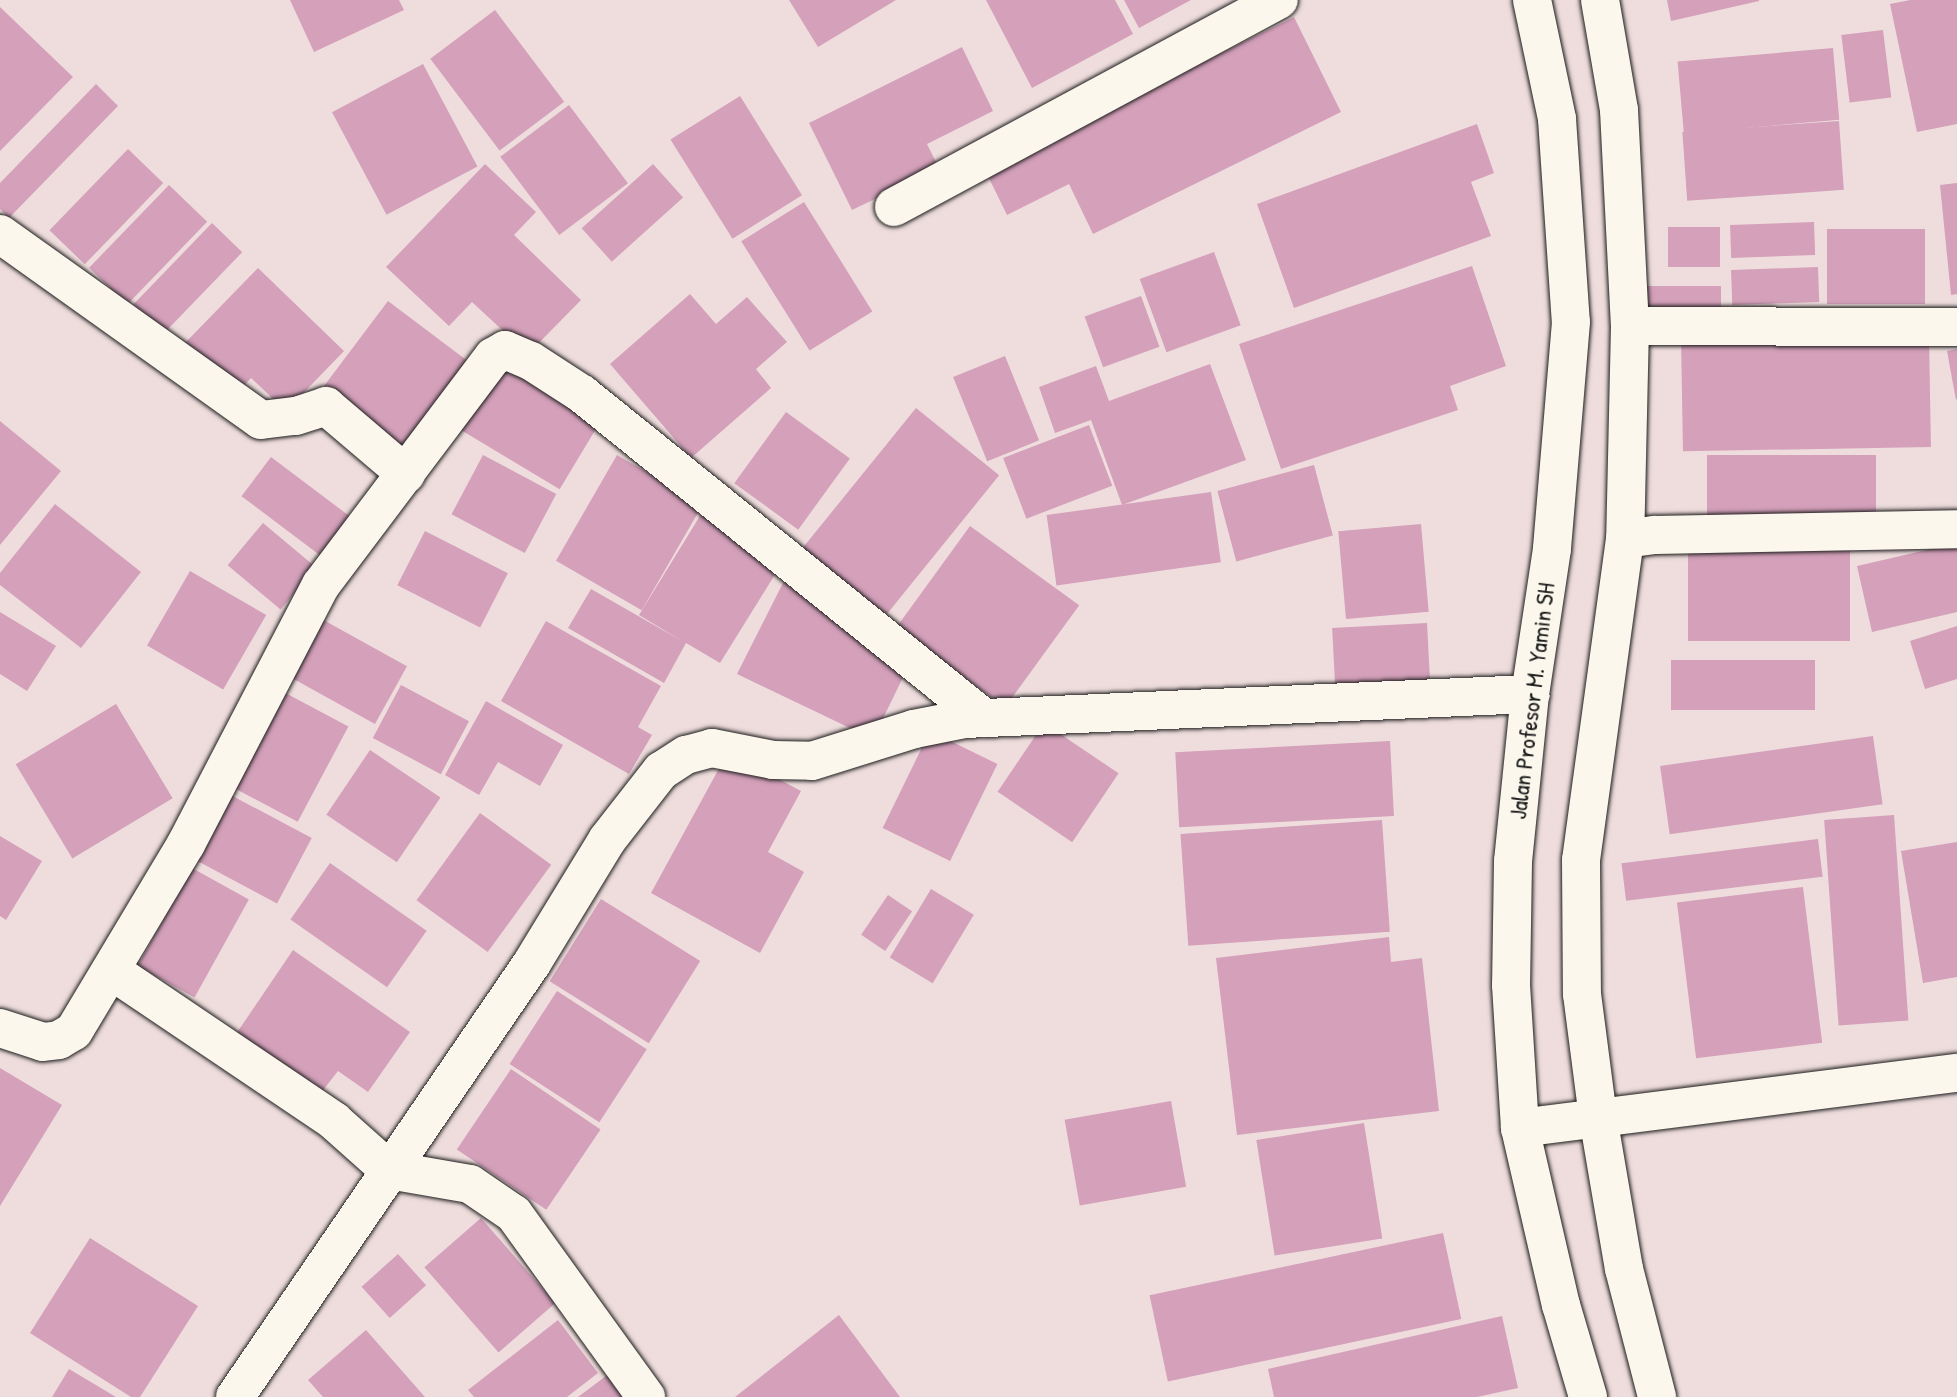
<!DOCTYPE html>
<style>
body{margin:0}
#map{position:relative;width:1957px;height:1397px;overflow:hidden;background:#efdddd;font-family:"Patrick Hand",sans-serif}
div>[style]{position:absolute}
[style*='--x']{left:calc(var(--x)*1px);top:calc(var(--y)*1px);width:calc(var(--w)*1px);rotate:calc(var(--a)*1deg)}
.building>*{inset:0;background:#d4a0ba;transform-origin:0 0}
.roads{filter:drop-shadow(0 0 2px #1c1c1c) drop-shadow(0 0 2px #1c1c1c)}
.minor>*{height:38px;margin:-19px;padding:0 19px;transform-origin:19px;border-radius:19px;background:#fbf7ec}
.highway>*{height:38px;margin:-19px;padding:0 19px;transform-origin:19px;border-radius:19px;background:#fbf7ec}
span{translate:-50% -50%;white-space:nowrap;text-align:center;line-height:1.15;-webkit-text-stroke:5px #fbf7ec;paint-order:stroke}
.street-label{font-size:24px;color:#1c1c1c}
</style>
<div id="map">
<div class="building">
<div style="clip-path:polygon(290px 0,399px 0,404px 10px,314px 52px)"></div>
<div style="clip-path:polygon(789px 0,896px 0,818px 47px)"></div>
<div style="clip-path:polygon(986px 0,1115px 0,1133px 34px,1032px 88px)"></div>
<div style="clip-path:polygon(1124px 0,1191px 0,1139px 28px)"></div>
<div style="clip-path:polygon(1667px 0,1759px 0,1759px 1px,1671px 21px)"></div>
<div style="clip-path:polygon(1910px 0,1957px 0,1957px 124px,1917px 132px,1890px 4px)"></div>
<div style="clip-path:polygon(0 7px,73px 77px,0 151px)"></div>
<div style="left:495px;top:10px;width:115px;height:81px;rotate:53deg"></div>
<div style="clip-path:polygon(1294px 17px,1341px 112px,1093px 234px,1069px 184px,1007px 215px,985px 170px)"></div>
<div style="left:1883px;top:30px;width:68px;height:42px;rotate:83deg"></div>
<div style="clip-path:polygon(962px 47px,993px 111px,927px 144px,939px 168px,852px 210px,809px 123px)"></div>
<div style="left:1833px;top:48px;width:72px;height:156px;rotate:85deg"></div>
<div style="left:423px;top:64px;width:116px;height:103px;rotate:62deg"></div>
<div style="clip-path:polygon(96px 84px,118px 106px,9px 218px,0 209px,0 183px)"></div>
<div style="left:740px;top:96px;width:117px;height:82px;rotate:58deg"></div>
<div style="left:569px;top:105px;width:98px;height:86px;rotate:53deg"></div>
<div style="left:1839px;top:121px;width:69px;height:157px;rotate:86deg"></div>
<div style="clip-path:polygon(1477px 124px,1494px 173px,1471px 182px,1491px 236px,1294px 308px,1257px 204px)"></div>
<div style="left:128px;top:149px;width:49px;height:113px;rotate:44deg"></div>
<div style="clip-path:polygon(485px 164px,536px 212px,514px 235px,581px 300px,528px 354px,472px 302px,449px 326px,386px 267px)"></div>
<div style="left:653px;top:164px;width:45px;height:96px;rotate:48deg"></div>
<div style="clip-path:polygon(1957px 183px,1957px 294px,1951px 295px,1940px 185px)"></div>
<div style="left:169px;top:185px;width:53px;height:115px;rotate:44deg"></div>
<div style="left:804px;top:202px;width:129px;height:74px;rotate:58deg"></div>
<div style="left:1814px;top:222px;width:33px;height:84px;rotate:88deg"></div>
<div style="left:212px;top:223px;width:42px;height:113px;rotate:44deg"></div>
<div style="left:1668px;top:227px;width:52px;height:40px"></div>
<div style="left:1827px;top:229px;width:98px;height:75px"></div>
<div style="left:1214px;top:252px;width:78px;height:79px;rotate:70deg"></div>
<div style="clip-path:polygon(1472px 266px,1506px 366px,1450px 386px,1458px 410px,1281px 469px,1239px 344px)"></div>
<div style="left:1818px;top:267px;width:35px;height:87px;rotate:88deg"></div>
<div style="clip-path:polygon(258px 268px,344px 351px,286px 411px,251px 378px,237px 393px,185px 343px)"></div>
<div style="left:1721px;top:286px;width:23px;height:79px;rotate:90deg"></div>
<div style="clip-path:polygon(690px 294px,716px 324px,747px 297px,787px 342px,756px 369px,771px 388px,691px 458px,610px 364px)"></div>
<div style="left:1141px;top:296px;width:54px;height:60px;rotate:70deg"></div>
<div style="left:388px;top:301px;width:113px;height:112px;rotate:37deg"></div>
<div style="left:1929px;top:336px;width:111px;height:248px;rotate:89deg"></div>
<div style="clip-path:polygon(1957px 349px,1957px 399px,1956px 400px,1947px 351px)"></div>
<div style="left:1005px;top:356px;width:91px;height:56px;rotate:68deg"></div>
<div style="left:499px;top:363px;width:117px;height:77px;rotate:31deg"></div>
<div style="clip-path:polygon(1210px 364px,1246px 460px,1122px 505px,1091px 420px,1055px 433px,1039px 387px,1096px 366px,1109px 401px)"></div>
<div style="left:916px;top:408px;width:107px;height:186px;rotate:39deg"></div>
<div style="left:786px;top:412px;width:79px;height:88px;rotate:36deg"></div>
<div style="clip-path:polygon(0 421px,61px 471px,0 545px)"></div>
<div style="left:1089px;top:425px;width:65px;height:92px;rotate:69deg"></div>
<div style="left:483px;top:455px;width:83px;height:67px;rotate:28deg"></div>
<div style="left:617px;top:455px;width:99px;height:122px;rotate:30deg"></div>
<div style="left:1876px;top:455px;width:64px;height:169px;rotate:90deg"></div>
<div style="left:271px;top:457px;width:104px;height:49px;rotate:37deg"></div>
<div style="left:1314px;top:465px;width:73px;height:100px;rotate:75deg"></div>
<div style="left:1211px;top:492px;width:71px;height:166px;rotate:82deg"></div>
<div style="clip-path:polygon(55px 504px,141px 572px,81px 648px,0 585px,0 573px)"></div>
<div style="clip-path:polygon(703px 511px,784px 560px,720px 663px,686px 643px,664px 683px,568px 628px,591px 589px,682px 641px,639px 615px)"></div>
<div style="left:263px;top:523px;width:69px;height:55px;rotate:40deg"></div>
<div style="left:1421px;top:524px;width:88px;height:83px;rotate:85deg"></div>
<div style="left:970px;top:526px;width:135px;height:126px;rotate:36deg"></div>
<div style="left:425px;top:531px;width:93px;height:61px;rotate:27deg"></div>
<div style="left:1688px;top:540px;width:162px;height:101px"></div>
<div style="clip-path:polygon(1957px 543px,1957px 612px,1872px 632px,1857px 566px)"></div>
<div style="left:190px;top:571px;width:88px;height:86px;rotate:30deg"></div>
<div style="clip-path:polygon(788px 573px,909px 665px,873px 739px,737px 674px)"></div>
<div style="clip-path:polygon(0 612px,56px 646px,27px 691px,0 674px)"></div>
<div style="left:309px;top:612px;width:112px;height:66px;rotate:29deg"></div>
<div style="clip-path:polygon(546px 621px,661px 686px,638px 727px,652px 735px,629px 774px,501px 701px)"></div>
<div style="left:1427px;top:623px;width:65px;height:95px;rotate:87deg"></div>
<div style="clip-path:polygon(1957px 626px,1957px 679px,1925px 689px,1910px 641px)"></div>
<div style="left:1815px;top:660px;width:50px;height:144px;rotate:90deg"></div>
<div style="left:401px;top:685px;width:77px;height:60px;rotate:28deg"></div>
<div style="left:276px;top:688px;width:82px;height:108px;rotate:28deg"></div>
<div style="clip-path:polygon(486px 701px,563px 745px,540px 786px,498px 762px,479px 795px,445px 775px)"></div>
<div style="left:116px;top:704px;width:110px;height:117px;rotate:59deg"></div>
<div style="left:1044px;top:723px;width:90px;height:83px;rotate:34deg"></div>
<div style="left:930px;top:731px;width:75px;height:108px;rotate:26deg"></div>
<div style="left:1873px;top:736px;width:69px;height:215px;rotate:82deg"></div>
<div style="left:1390px;top:741px;width:75px;height:215px;rotate:87deg"></div>
<div style="left:370px;top:750px;width:85px;height:78px;rotate:34deg"></div>
<div style="clip-path:polygon(728px 752px,801px 791px,768px 852px,804px 872px,760px 953px,651px 893px)"></div>
<div style="left:227px;top:793px;width:96px;height:74px;rotate:28deg"></div>
<div style="left:480px;top:813px;width:88px;height:108px;rotate:36deg"></div>
<div style="left:1894px;top:815px;width:206px;height:70px;rotate:86deg"></div>
<div style="left:1382px;top:820px;width:112px;height:202px;rotate:86deg"></div>
<div style="clip-path:polygon(0 836px,42px 861px,6px 920px,0 916px)"></div>
<div style="left:1818px;top:839px;width:38px;height:198px;rotate:83deg"></div>
<div style="clip-path:polygon(1957px 842px,1957px 977px,1923px 983px,1901px 851px)"></div>
<div style="left:330px;top:863px;width:118px;height:69px;rotate:35deg"></div>
<div style="left:192px;top:868px;width:65px;height:112px;rotate:29deg"></div>
<div style="left:1803px;top:887px;width:157px;height:127px;rotate:83deg"></div>
<div style="left:931px;top:889px;width:50px;height:80px;rotate:31deg"></div>
<div style="left:888px;top:895px;width:29px;height:48px;rotate:34deg"></div>
<div style="left:601px;top:899px;width:117px;height:97px;rotate:32deg"></div>
<div style="clip-path:polygon(1389px 937px,1391px 962px,1422px 958px,1439px 1111px,1237px 1135px,1216px 958px)"></div>
<div style="clip-path:polygon(293px 950px,410px 1032px,368px 1092px,338px 1071px,317px 1098px,232px 1040px)"></div>
<div style="left:557px;top:991px;width:107px;height:87px;rotate:33deg"></div>
<div style="clip-path:polygon(0 1068px,62px 1105px,0 1206px)"></div>
<div style="left:511px;top:1069px;width:108px;height:97px;rotate:34deg"></div>
<div style="left:1171px;top:1101px;width:87px;height:108px;rotate:80deg"></div>
<div style="left:1364px;top:1123px;width:117px;height:109px;rotate:81deg"></div>
<div style="left:481px;top:1218px;width:113px;height:75px;rotate:49deg"></div>
<div style="left:1443px;top:1233px;width:88px;height:300px;rotate:78deg"></div>
<div style="clip-path:polygon(90px 1238px,198px 1306px,140px 1397px,131px 1397px,30px 1333px)"></div>
<div style="left:398px;top:1254px;width:42px;height:49px;rotate:48deg"></div>
<div style="clip-path:polygon(839px 1315px,900px 1397px,735px 1397px)"></div>
<div style="clip-path:polygon(1502px 1316px,1518px 1388px,1477px 1397px,1274px 1397px,1268px 1369px)"></div>
<div style="clip-path:polygon(558px 1320px,598px 1373px,567px 1397px,474px 1397px,468px 1390px)"></div>
<div style="clip-path:polygon(366px 1330px,425px 1397px,323px 1397px,308px 1380px)"></div>
<div style="clip-path:polygon(69px 1369px,116px 1397px,52px 1397px)"></div>
<div style="clip-path:polygon(610px 1373px,627px 1397px,578px 1397px)"></div>
</div>
<div class="roads">
<div class="minor">
<div style="--x:894;--y:207;--w:437;--a:-28.3"></div>
<div style="--x:0;--y:234;--w:320;--a:35.5"></div>
<div style="--x:261;--y:420;--w:35;--a:-7"></div>
<div style="--x:296;--y:416;--w:32;--a:-18"></div>
<div style="--x:326;--y:406;--w:105;--a:40.4"></div>
<div style="--x:1630;--y:326;--w:327;--a:0.2"></div>
<div style="--x:1625;--y:539;--w:30;--a:-8"></div>
<div style="--x:1655;--y:535;--w:302;--a:-1.1"></div>
<div style="--x:112;--y:971;--w:268;--a:34"></div>
<div style="--x:334;--y:1121;--w:74;--a:41.7"></div>
<div style="--x:389;--y:1170;--w:82;--a:9.8"></div>
<div style="--x:470;--y:1184;--w:53;--a:34.3"></div>
<div style="--x:514;--y:1214;--w:226;--a:54.2"></div>
<div style="--x:0;--y:1028;--w:45;--a:18"></div>
<div style="--x:43;--y:1042;--w:16;--a:-7"></div>
<div style="--x:59;--y:1040;--w:17;--a:-31"></div>
<div style="--x:74;--y:1031;--w:218;--a:-59.1"></div>
<div style="--x:186;--y:844;--w:292;--a:-62.5"></div>
<div style="--x:321;--y:585;--w:286;--a:-53"></div>
<div style="--x:493;--y:357;--w:14;--a:-30"></div>
<div style="--x:505;--y:350;--w:28;--a:23"></div>
<div style="--x:531;--y:361;--w:61;--a:32.9"></div>
<div style="--x:582;--y:394;--w:516;--a:38.87"></div>
<div style="--x:1520;--y:1128;--w:440;--a:-7.2"></div>
<div style="--x:235;--y:1397;--w:526;--a:-55.61"></div>
<div style="--x:532;--y:963;--w:144;--a:-58.6"></div>
<div style="--x:607;--y:840;--w:88;--a:-52"></div>
<div style="--x:661;--y:771;--w:30;--a:-33"></div>
<div style="--x:686;--y:755;--w:27;--a:-15"></div>
<div style="--x:712;--y:748;--w:62;--a:11.1"></div>
<div style="--x:773;--y:760;--w:39;--a:1"></div>
<div style="--x:812;--y:761;--w:107;--a:-17.4"></div>
<div style="--x:914;--y:729;--w:51;--a:-11.3"></div>
<div style="--x:964;--y:719;--w:567;--a:-2.53"></div>
</div>
<div class="highway">
<div style="--x:1532;--y:0;--w:122;--a:78.1"></div>
<div style="--x:1557;--y:119;--w:203;--a:86.1"></div>
<div style="--x:1571;--y:322;--w:228;--a:94.8"></div>
<div style="--x:1552;--y:549;--w:147;--a:98.6"></div>
<div style="--x:1530;--y:694;--w:168;--a:95.8"></div>
<div style="--x:1513;--y:861;--w:124;--a:90.9"></div>
<div style="--x:1511;--y:985;--w:143;--a:86.4"></div>
<div style="--x:1520;--y:1128;--w:182;--a:77"></div>
<div style="--x:1561;--y:1305;--w:96;--a:73.6"></div>
<div style="--x:1600;--y:0;--w:112;--a:80.2"></div>
<div style="--x:1619;--y:110;--w:216;--a:87.1"></div>
<div style="--x:1630;--y:326;--w:213;--a:91.3"></div>
<div style="--x:1625;--y:539;--w:324;--a:97.8"></div>
<div style="--x:1581;--y:860;--w:134;--a:89.6"></div>
<div style="--x:1582;--y:994;--w:124;--a:82.6"></div>
<div style="--x:1598;--y:1117;--w:154;--a:80.3"></div>
<div style="--x:1624;--y:1269;--w:132;--a:75.5"></div>
</div>
</div>
<div class="street-label">
<span style="left:1532px;top:701px;rotate:-83deg">Jalan Profesor M. Yamin SH</span>
</div>
</div>
